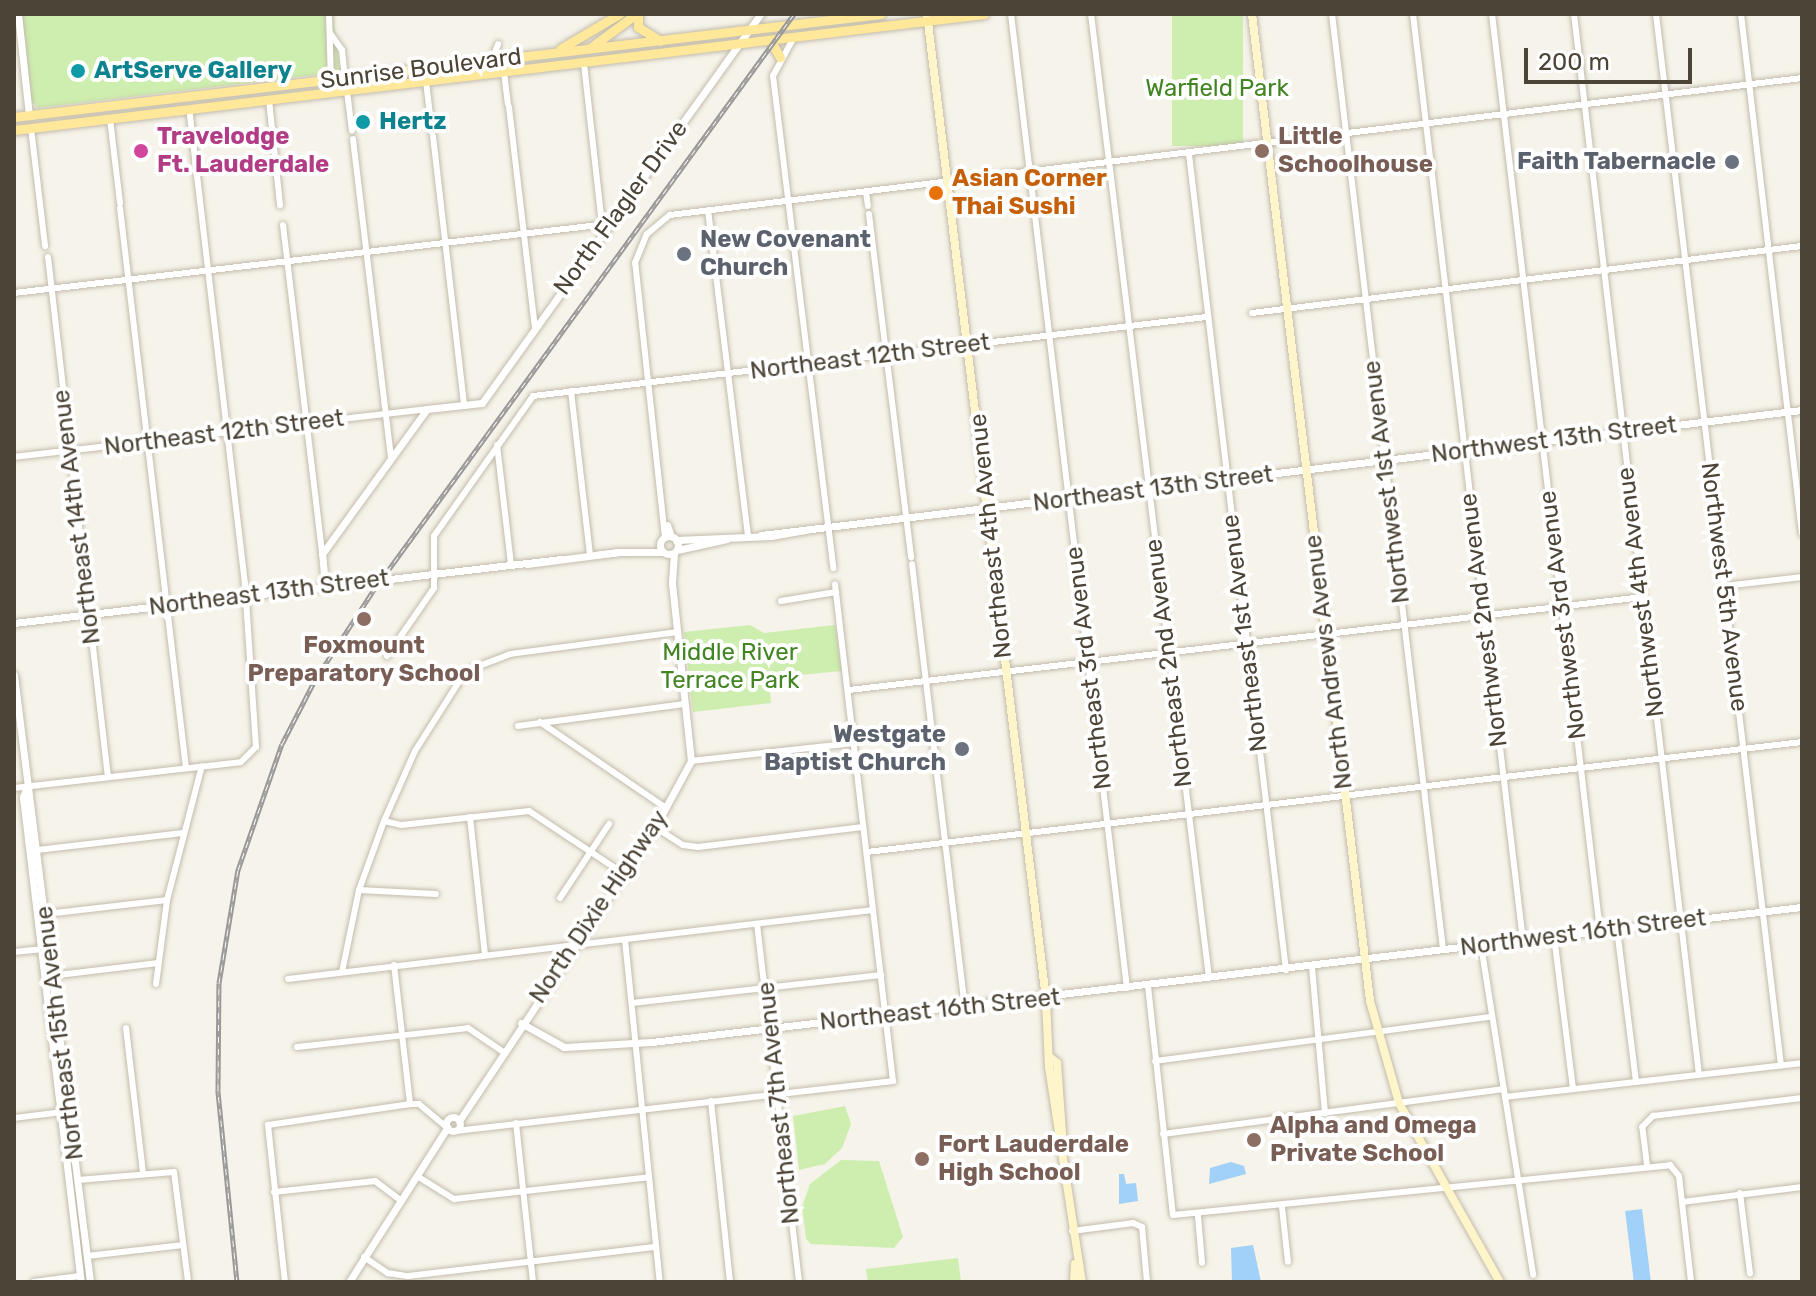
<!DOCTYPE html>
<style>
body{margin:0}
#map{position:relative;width:1816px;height:1296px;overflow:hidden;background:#f6f3ea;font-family:Rubik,sans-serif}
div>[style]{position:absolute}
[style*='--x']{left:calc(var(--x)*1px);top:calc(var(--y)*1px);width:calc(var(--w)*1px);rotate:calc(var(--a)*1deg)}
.green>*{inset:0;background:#ceeeaf;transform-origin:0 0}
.water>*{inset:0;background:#a1d0f8;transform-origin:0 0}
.roads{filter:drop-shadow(0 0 2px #c3bcab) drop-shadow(0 0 2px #c3bcab)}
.minor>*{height:6px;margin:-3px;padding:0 3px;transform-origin:3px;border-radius:3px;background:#fff}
.tertiary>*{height:7px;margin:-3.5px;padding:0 3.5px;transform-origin:3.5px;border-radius:3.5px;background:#fff}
.tertiary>.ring{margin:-3.5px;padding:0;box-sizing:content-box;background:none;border:7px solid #fff;border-radius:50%}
.secondary>*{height:8px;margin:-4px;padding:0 4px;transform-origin:4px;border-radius:4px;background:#fff5cb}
.primary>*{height:9px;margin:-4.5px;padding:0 4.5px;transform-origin:4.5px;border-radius:4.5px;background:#ffe89a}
.rail>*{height:5px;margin-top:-2.5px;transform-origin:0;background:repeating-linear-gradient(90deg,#fff 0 6px,#999 0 12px);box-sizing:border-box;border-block:2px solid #999}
.dots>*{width:22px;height:22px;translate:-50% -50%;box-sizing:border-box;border:4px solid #fff;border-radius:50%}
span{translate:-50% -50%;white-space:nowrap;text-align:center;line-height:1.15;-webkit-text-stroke:8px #fff;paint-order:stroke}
.street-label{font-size:24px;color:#4c4537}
.culture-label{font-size:24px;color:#0d838f;font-weight:700}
.left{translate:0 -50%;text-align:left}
.park-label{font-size:24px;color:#428522}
.hotel-label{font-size:24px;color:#b23c85;font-weight:700}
.education-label{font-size:24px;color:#785e54;font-weight:700}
.worship-label{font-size:24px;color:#5b616d;font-weight:700}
.right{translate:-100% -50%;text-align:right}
.food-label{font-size:24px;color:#c56008;font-weight:700}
.frame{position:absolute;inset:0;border:16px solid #4c4537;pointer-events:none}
.scale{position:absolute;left:1524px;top:48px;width:168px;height:36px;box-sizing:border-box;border:4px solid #4c4537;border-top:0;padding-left:10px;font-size:24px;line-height:28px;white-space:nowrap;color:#4c4537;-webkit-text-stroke:6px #fff;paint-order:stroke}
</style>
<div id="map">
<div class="green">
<div style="clip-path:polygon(21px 14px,333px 14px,340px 72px,37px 108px,31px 100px)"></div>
<div style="left:1172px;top:14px;width:71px;height:132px"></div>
<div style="clip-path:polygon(750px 625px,764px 633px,835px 625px,842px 671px,769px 678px,771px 703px,693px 712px,684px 632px)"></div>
<div style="clip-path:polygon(845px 1106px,851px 1124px,842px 1148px,825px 1164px,799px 1170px,793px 1116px)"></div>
<div style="clip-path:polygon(841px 1160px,879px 1161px,903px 1237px,894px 1248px,811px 1244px,806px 1239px,802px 1207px,810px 1184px)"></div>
<div style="clip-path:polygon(958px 1258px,961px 1282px,868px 1282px,866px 1269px)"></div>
</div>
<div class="water">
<div style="clip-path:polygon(1231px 1162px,1244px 1166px,1246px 1174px,1209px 1184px,1210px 1168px)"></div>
<div style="clip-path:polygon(1119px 1174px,1124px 1174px,1126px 1184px,1136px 1183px,1138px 1201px,1119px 1204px)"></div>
<div style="left:1642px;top:1209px;width:74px;height:17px;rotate:83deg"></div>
<div style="clip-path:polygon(1253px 1245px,1261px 1282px,1232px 1282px,1231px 1248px)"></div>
</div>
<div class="roads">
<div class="minor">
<div style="--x:329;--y:14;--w:66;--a:88.3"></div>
<div style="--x:1011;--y:14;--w:981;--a:83.21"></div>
<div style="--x:1091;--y:14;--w:971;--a:83.02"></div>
<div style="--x:1332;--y:14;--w:942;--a:83.23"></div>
<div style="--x:1413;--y:14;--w:933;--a:83.23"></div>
<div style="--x:1492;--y:14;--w:923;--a:83.28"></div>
<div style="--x:1574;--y:14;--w:1068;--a:83.28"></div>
<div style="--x:1656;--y:14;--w:1059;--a:83.22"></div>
<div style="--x:1741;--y:14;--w:523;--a:83.3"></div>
<div style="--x:330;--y:33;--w:21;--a:55"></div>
<div style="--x:342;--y:50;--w:28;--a:84"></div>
<div style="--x:794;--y:37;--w:44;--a:118.3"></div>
<div style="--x:773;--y:76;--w:496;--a:83"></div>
<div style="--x:492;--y:60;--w:17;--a:-69"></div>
<div style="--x:584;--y:64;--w:152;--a:83.6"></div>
<div style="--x:601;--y:215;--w:11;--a:52"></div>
<div style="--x:504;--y:72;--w:32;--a:83"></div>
<div style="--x:426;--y:81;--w:52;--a:83.4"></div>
<div style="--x:347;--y:91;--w:40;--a:82.9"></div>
<div style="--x:269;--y:100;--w:106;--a:84"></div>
<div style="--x:509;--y:107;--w:223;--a:83.3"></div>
<div style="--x:110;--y:119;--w:85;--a:83.2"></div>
<div style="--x:31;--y:128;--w:119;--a:83.2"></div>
<div style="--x:433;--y:136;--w:271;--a:83.4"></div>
<div style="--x:353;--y:139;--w:322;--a:83.2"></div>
<div style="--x:1189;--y:154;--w:822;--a:83.22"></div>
<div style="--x:866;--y:192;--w:14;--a:82"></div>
<div style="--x:120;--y:208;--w:564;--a:83.28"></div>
<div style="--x:708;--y:210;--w:328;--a:83"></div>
<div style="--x:869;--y:214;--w:346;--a:83"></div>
<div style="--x:283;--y:225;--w:331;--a:83.2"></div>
<div style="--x:48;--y:257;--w:523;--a:83.42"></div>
<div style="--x:14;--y:293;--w:598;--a:-6.63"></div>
<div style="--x:1252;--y:313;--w:554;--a:-6.95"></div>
<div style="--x:571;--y:391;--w:165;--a:83.4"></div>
<div style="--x:497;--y:445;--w:121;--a:83.3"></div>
<div style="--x:14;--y:457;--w:416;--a:-6.6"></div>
<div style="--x:668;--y:525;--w:13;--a:72"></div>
<div style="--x:665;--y:537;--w:276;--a:-96.2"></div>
<div style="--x:635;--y:263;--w:31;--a:-68"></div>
<div style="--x:647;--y:234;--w:30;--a:-40"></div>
<div style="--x:670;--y:215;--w:1140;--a:-6.9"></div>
<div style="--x:912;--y:564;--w:448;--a:83.2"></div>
<div style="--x:1724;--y:586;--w:79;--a:-6.6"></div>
<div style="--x:781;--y:601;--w:56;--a:-9.3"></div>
<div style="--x:387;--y:656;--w:83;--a:-55.3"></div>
<div style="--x:434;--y:588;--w:52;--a:-90"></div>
<div style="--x:434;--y:536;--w:171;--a:-54.7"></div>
<div style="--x:533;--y:396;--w:679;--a:-6.69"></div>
<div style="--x:849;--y:690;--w:799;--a:-6.68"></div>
<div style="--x:540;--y:722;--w:153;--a:34.3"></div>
<div style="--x:518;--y:726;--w:168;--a:-7.5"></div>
<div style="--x:691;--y:761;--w:164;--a:-6.3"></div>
<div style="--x:14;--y:788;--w:228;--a:-6.5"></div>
<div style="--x:241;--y:762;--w:21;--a:-45"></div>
<div style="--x:256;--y:747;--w:163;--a:-93.9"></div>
<div style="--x:245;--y:584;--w:478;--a:-96.7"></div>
<div style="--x:470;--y:817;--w:139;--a:83.8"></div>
<div style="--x:384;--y:821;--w:17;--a:13"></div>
<div style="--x:401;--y:825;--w:129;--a:-6.2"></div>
<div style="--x:529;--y:811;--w:110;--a:33.5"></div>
<div style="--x:655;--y:827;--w:33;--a:33"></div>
<div style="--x:683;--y:845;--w:15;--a:8"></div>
<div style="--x:698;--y:847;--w:166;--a:-6.9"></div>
<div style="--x:38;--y:850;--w:145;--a:-6.7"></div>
<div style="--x:867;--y:852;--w:941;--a:-6.71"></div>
<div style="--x:359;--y:890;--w:77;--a:3"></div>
<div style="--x:560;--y:898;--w:89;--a:-56.5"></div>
<div style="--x:46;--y:914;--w:122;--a:-6.6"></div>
<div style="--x:757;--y:924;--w:360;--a:83.3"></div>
<div style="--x:1617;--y:929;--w:154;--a:82.9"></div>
<div style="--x:1554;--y:936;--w:154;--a:82.9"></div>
<div style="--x:625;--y:940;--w:344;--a:84.2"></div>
<div style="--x:1481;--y:945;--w:334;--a:81"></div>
<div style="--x:14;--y:952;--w:27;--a:-6"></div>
<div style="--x:394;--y:965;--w:140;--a:83.4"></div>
<div style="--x:1312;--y:967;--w:147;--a:84.9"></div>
<div style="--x:342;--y:972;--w:84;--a:-78.3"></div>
<div style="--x:359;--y:890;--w:73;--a:-70.1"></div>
<div style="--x:384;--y:821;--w:77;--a:-66.1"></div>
<div style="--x:415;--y:751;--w:84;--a:-57.6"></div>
<div style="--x:460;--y:680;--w:18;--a:-41"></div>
<div style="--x:474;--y:668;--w:39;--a:-21"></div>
<div style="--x:510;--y:654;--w:168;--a:-7.5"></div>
<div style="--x:50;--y:976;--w:109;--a:-6.9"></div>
<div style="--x:288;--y:979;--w:589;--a:-6.73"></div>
<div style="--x:156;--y:984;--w:85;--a:-82.5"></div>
<div style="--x:167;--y:900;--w:138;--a:-75.4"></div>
<div style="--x:1148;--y:986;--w:230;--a:83.8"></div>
<div style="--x:1173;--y:1215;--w:500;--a:-5.7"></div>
<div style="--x:1670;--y:1165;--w:14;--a:51"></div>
<div style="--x:1679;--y:1176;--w:107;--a:83.5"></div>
<div style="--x:632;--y:1003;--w:251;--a:-6.4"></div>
<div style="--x:126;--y:1028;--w:145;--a:83.3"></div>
<div style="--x:297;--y:1047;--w:172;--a:-6.3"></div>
<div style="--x:468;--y:1028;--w:41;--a:34.1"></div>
<div style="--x:1155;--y:1061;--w:339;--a:-7.5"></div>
<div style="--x:1505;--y:1097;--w:299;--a:-6.5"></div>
<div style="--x:711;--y:1101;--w:182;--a:84"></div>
<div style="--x:14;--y:1118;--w:48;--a:-7.1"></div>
<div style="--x:516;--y:1123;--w:160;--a:83.9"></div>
<div style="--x:456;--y:1131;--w:440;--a:-6.5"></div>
<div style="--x:893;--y:1081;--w:500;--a:-96.66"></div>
<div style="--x:1163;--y:1134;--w:344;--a:-7.5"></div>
<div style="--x:1647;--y:1165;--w:38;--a:-97"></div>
<div style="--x:1642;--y:1127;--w:16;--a:-45"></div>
<div style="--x:1653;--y:1116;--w:150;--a:-6.9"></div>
<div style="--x:417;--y:1176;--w:44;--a:31.9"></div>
<div style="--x:454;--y:1199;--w:196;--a:-6.4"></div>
<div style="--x:78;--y:1180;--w:96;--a:-4.8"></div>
<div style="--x:174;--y:1172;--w:111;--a:82.7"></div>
<div style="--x:274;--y:1192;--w:102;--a:-6.2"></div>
<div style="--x:375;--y:1181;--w:31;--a:37"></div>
<div style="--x:1740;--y:1193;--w:81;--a:82.9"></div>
<div style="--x:1682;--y:1202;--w:121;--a:-7.1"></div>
<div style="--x:1282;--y:1207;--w:55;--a:83.8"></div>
<div style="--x:1198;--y:1216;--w:47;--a:85.1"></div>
<div style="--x:1072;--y:1231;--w:62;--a:-7.5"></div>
<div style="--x:1133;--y:1223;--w:10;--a:24"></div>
<div style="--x:1142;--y:1227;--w:55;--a:84.8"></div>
<div style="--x:87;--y:1256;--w:97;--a:-6.5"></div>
<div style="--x:364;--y:1257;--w:29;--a:34"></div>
<div style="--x:388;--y:1273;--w:20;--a:9"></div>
<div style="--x:408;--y:1276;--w:250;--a:-6.7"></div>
<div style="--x:34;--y:1282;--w:46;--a:-7.4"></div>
<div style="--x:285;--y:1282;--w:158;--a:-96.2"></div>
<div style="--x:268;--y:1125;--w:144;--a:-8.4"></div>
<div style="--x:410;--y:1104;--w:9;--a:0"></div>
<div style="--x:419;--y:1104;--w:35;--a:40"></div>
</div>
<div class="tertiary">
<div style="--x:18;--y:14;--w:102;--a:83.8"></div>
<div style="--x:761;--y:535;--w:1048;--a:-6.85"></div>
<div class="ring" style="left:660px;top:536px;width:11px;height:11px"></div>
<div style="--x:676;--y:540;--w:95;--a:-2.4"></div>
<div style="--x:771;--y:536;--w:39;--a:-10"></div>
<div style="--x:677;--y:550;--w:51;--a:-12.4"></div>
<div style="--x:619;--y:552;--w:44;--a:0"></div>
<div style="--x:527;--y:564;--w:93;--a:-7.4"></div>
<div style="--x:619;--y:552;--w:23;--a:173"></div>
<div style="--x:325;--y:586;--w:32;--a:-95"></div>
<div style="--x:322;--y:554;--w:179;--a:-54.1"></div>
<div style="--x:427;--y:409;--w:55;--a:-6.2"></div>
<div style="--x:482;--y:403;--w:479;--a:-54.4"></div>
<div style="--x:14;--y:623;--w:551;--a:-6.67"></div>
<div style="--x:14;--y:675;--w:612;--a:82.86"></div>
<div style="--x:27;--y:786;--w:12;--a:110"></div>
<div style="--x:23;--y:797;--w:488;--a:83.2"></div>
<div style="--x:521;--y:1023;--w:49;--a:29.2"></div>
<div style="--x:564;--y:1047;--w:88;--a:-3.3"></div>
<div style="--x:652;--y:1042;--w:1158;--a:-6.7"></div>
<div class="ring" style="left:446px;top:1117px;width:7px;height:7px"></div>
<div style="--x:459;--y:1121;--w:353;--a:-56.3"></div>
<div style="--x:655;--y:827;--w:75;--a:-61.4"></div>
<div style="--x:691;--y:761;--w:180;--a:-96.1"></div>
<div style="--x:672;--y:582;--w:29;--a:-86"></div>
<div style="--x:349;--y:1282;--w:183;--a:-57.5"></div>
</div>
<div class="secondary">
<div style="--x:927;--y:14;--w:992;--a:83.11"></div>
<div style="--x:1046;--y:999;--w:68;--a:87.5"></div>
<div style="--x:1049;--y:1067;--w:218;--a:81.3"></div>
<div style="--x:1252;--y:14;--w:994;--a:83.18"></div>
<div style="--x:1370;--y:1001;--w:106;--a:74.1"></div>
<div style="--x:1399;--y:1103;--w:206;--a:60.6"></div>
<div style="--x:1051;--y:1058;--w:8;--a:40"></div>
<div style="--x:1057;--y:1063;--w:84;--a:85.9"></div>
<div style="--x:1074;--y:1282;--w:18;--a:-87"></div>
</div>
<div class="primary">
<div style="--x:638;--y:14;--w:13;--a:90"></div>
<div style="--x:638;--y:27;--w:26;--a:32"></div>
<div style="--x:770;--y:40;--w:20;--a:60"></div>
<div style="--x:590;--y:48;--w:57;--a:-36.5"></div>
<div style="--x:560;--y:49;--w:69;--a:-30.7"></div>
<div style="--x:14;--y:117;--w:873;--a:-6.78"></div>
<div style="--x:14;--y:130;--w:977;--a:-6.82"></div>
</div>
</div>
<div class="rail">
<div style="--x:237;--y:1282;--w:193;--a:-95.7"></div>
<div style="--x:218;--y:1090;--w:107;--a:-89.5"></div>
<div style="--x:219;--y:983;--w:115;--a:-80.5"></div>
<div style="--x:238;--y:870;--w:133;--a:-70.8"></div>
<div style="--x:282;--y:744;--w:72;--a:-62.7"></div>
<div style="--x:315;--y:680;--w:106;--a:-56.9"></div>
<div style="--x:373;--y:591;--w:714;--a:-53.88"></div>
</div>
<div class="dots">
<div style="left:78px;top:71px;background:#0f9aa8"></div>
<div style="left:363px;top:122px;background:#0f9aa8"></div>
<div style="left:141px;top:151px;background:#d1479c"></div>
<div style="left:1262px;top:151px;background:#8d6e63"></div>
<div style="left:1732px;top:162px;background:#6b7280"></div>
<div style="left:936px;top:193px;background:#e8710a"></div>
<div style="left:684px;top:254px;background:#6b7280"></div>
<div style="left:364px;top:619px;background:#8d6e63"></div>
<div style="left:962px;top:749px;background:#6b7280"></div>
<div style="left:1254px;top:1140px;background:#8d6e63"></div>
<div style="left:922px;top:1159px;background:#8d6e63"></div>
</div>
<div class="street-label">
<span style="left:421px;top:69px;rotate:-7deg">Sunrise Boulevard</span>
<span style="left:621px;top:208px;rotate:-54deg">North Flagler Drive</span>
<span style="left:870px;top:357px;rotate:-7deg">Northeast 12th Street</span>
<span style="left:224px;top:433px;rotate:-7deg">Northeast 12th Street</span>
<span style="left:1554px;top:440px;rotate:-7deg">Northwest 13th Street</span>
<span style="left:1387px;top:482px;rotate:-97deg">Northwest 1st Avenue</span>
<span style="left:1153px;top:489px;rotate:-7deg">Northeast 13th Street</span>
<span style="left:77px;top:517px;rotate:-97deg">Northeast 14th Avenue</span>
<span style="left:991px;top:536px;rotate:-96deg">Northeast 4th Avenue</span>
<span style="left:1724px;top:587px;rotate:83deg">Northwest 5th Avenue</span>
<span style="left:1641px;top:592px;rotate:-97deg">Northwest 4th Avenue</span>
<span style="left:269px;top:593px;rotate:-7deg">Northeast 13th Street</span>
<span style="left:1563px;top:615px;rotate:-97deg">Northwest 3rd Avenue</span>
<span style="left:1484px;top:620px;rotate:-97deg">Northwest 2nd Avenue</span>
<span style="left:1245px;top:633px;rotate:-97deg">Northeast 1st Avenue</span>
<span style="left:1329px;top:662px;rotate:-97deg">North Andrews Avenue</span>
<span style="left:1169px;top:663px;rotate:-97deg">Northeast 2nd Avenue</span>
<span style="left:1089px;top:668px;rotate:-97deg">Northeast 3rd Avenue</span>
<span style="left:599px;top:907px;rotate:-56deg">North Dixie Highway</span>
<span style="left:1583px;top:933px;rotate:-7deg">Northwest 16th Street</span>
<span style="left:940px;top:1010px;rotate:-6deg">Northeast 16th Street</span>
<span style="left:60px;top:1033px;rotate:-97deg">Northeast 15th Avenue</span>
<span style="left:779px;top:1103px;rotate:-96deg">Northeast 7th Avenue</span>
</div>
<div class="culture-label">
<span class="left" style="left:94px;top:71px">ArtServe Gallery</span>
<span class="left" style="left:379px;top:122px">Hertz</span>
</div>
<div class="park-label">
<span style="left:1217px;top:89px">Warfield Park</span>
<span style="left:730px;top:667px">Middle River<br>Terrace Park</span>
</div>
<div class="hotel-label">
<span class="left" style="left:157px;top:151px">Travelodge<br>Ft. Lauderdale</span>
</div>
<div class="education-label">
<span class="left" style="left:1278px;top:151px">Little<br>Schoolhouse</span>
<span style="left:364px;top:660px">Foxmount<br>Preparatory School</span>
<span class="left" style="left:1270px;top:1140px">Alpha and Omega<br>Private School</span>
<span class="left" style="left:938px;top:1159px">Fort Lauderdale<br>High School</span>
</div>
<div class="worship-label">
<span class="right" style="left:1716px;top:162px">Faith Tabernacle</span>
<span class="left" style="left:700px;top:254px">New Covenant<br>Church</span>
<span class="right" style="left:946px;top:749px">Westgate<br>Baptist Church</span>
</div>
<div class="food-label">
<span class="left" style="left:952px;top:193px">Asian Corner<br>Thai Sushi</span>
</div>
<div class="frame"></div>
<div class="scale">200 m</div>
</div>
